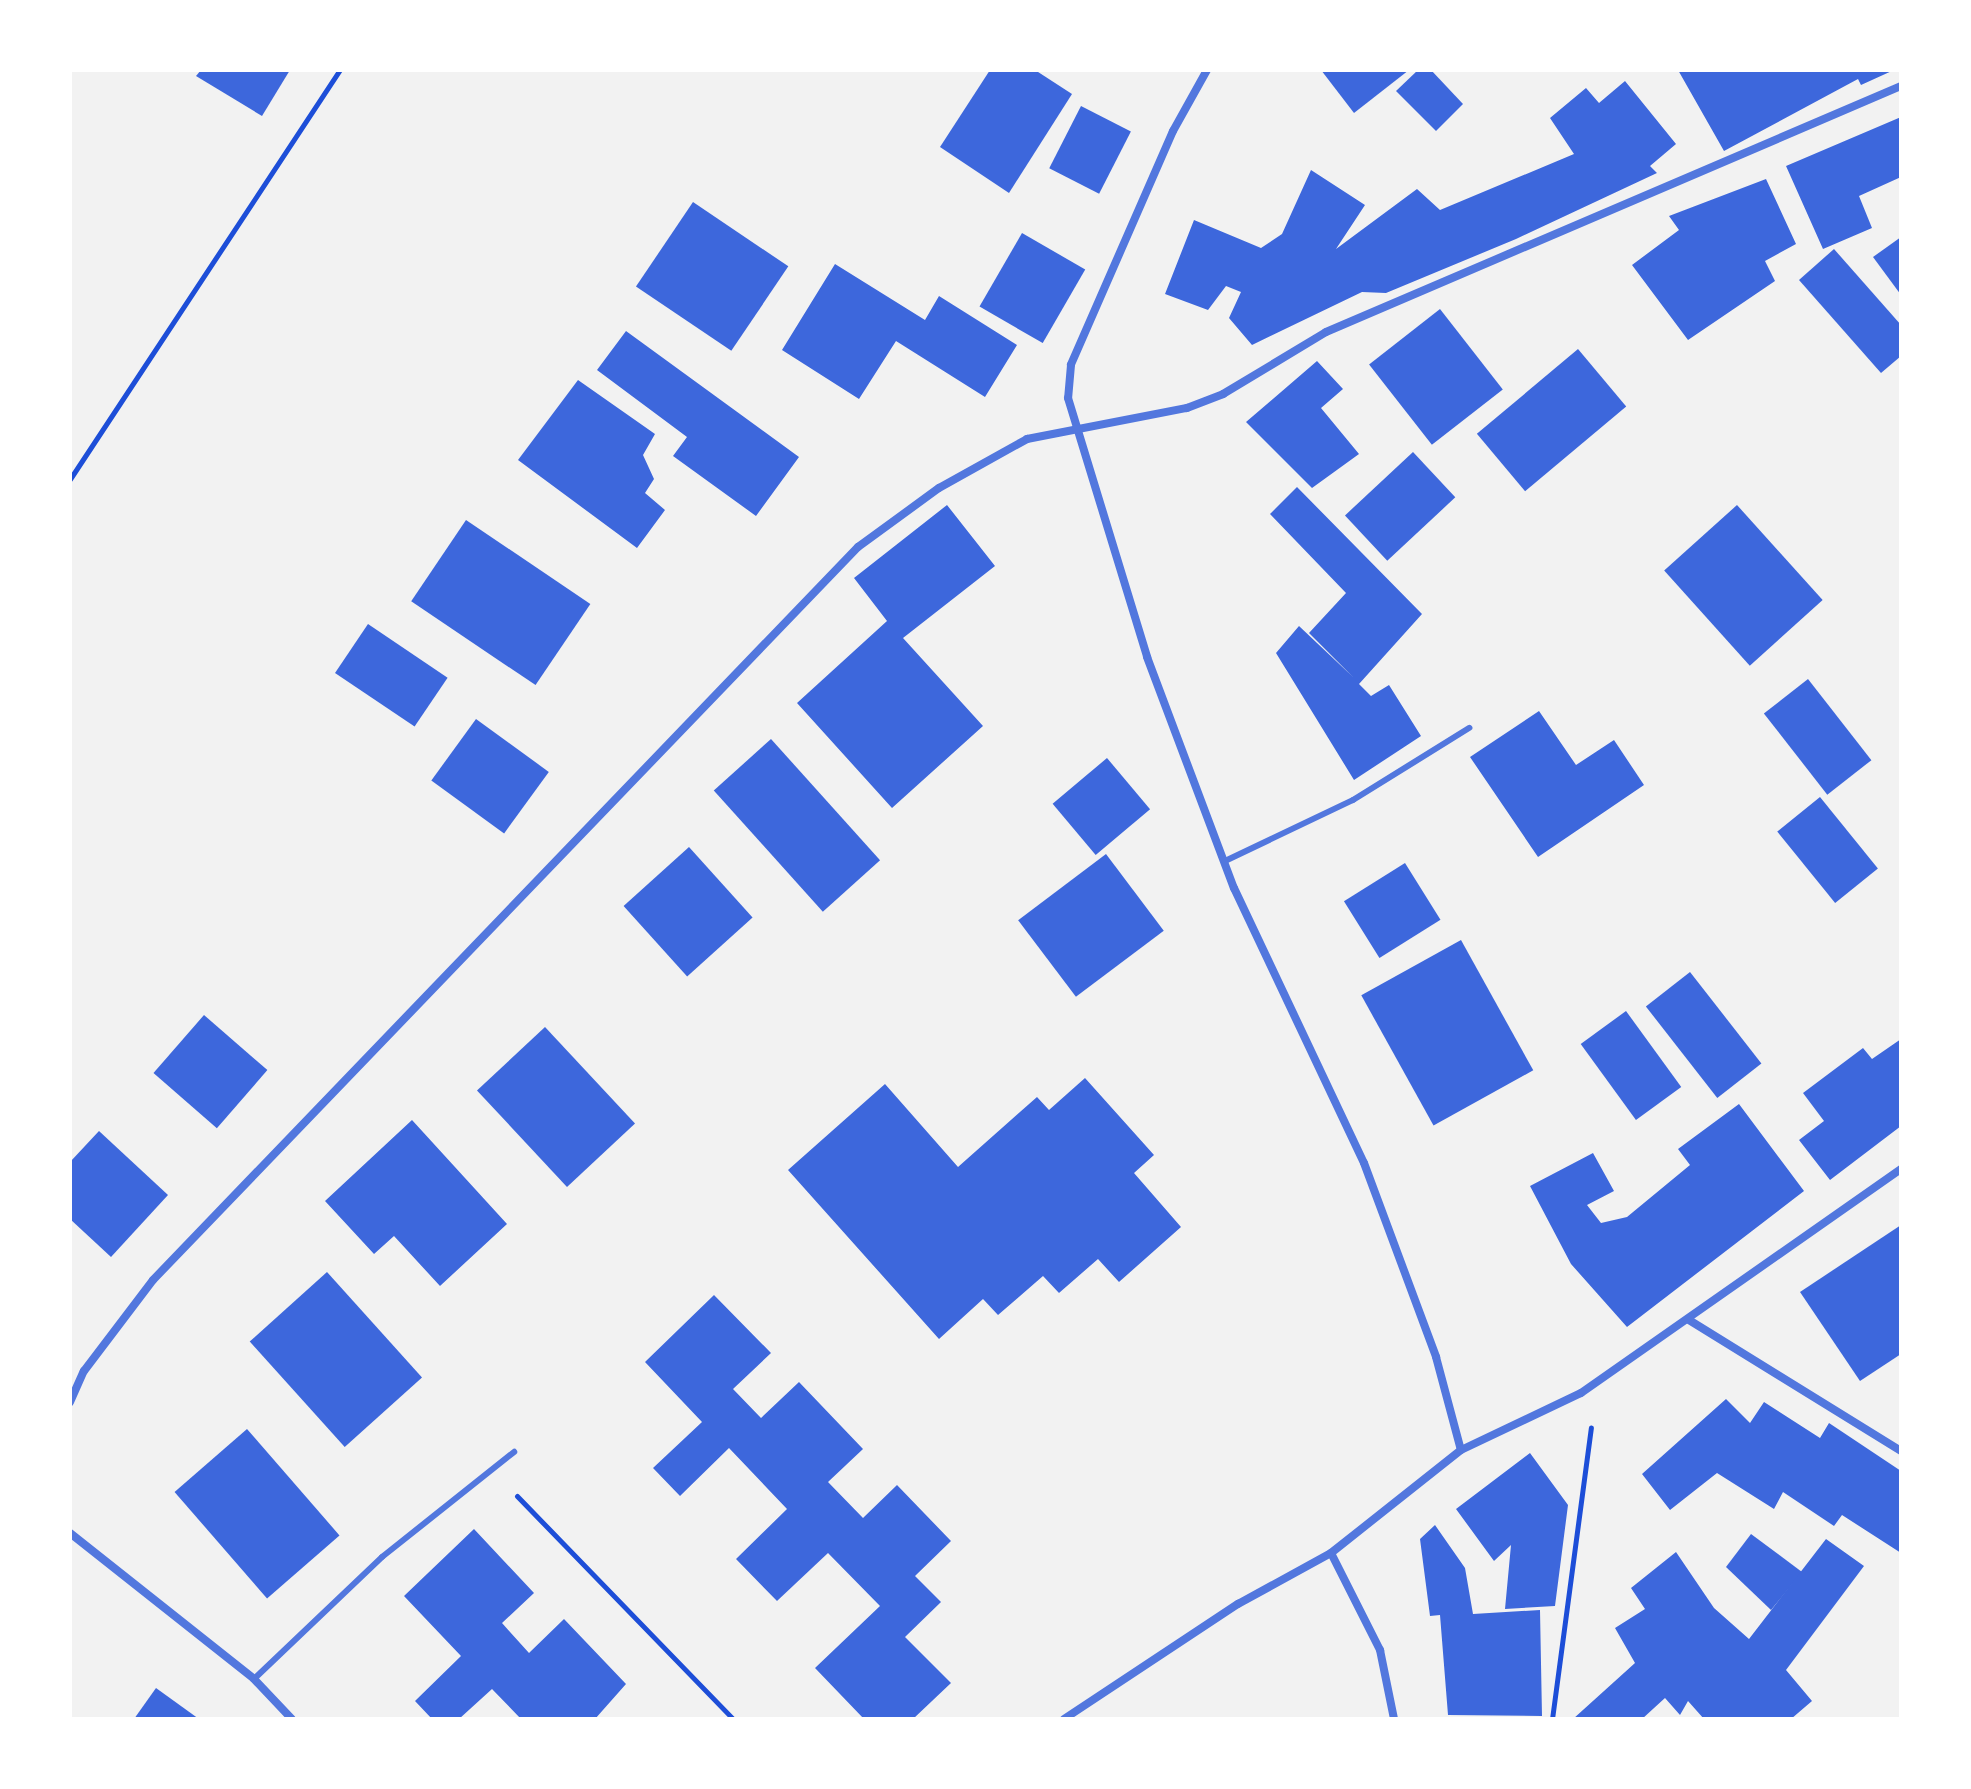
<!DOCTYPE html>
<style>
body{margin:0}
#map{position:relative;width:1971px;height:1789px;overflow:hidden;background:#f2f2f2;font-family:"Libre Baskerville",serif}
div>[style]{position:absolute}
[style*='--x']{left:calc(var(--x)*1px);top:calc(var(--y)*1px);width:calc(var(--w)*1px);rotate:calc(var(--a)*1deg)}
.building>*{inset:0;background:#3d67dc;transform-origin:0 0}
.path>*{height:5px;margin:-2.5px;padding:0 2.5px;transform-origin:2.5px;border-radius:2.5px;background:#1d4ed8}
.service>*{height:6px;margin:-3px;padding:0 3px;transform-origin:3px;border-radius:3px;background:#5277de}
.minor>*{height:8px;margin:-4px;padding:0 4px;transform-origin:4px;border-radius:4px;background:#5277de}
span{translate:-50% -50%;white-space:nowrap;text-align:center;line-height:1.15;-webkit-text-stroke:8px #fff;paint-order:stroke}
.frame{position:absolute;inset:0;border:72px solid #fff;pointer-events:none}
</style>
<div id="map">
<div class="building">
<div style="clip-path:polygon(201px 70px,290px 70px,262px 116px,196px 76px)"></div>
<div style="clip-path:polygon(990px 70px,1035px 70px,1072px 94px,1009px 193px,940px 147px)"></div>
<div style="clip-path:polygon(1321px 70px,1409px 70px,1354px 113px)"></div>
<div style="clip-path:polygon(1418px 70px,1431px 70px,1463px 104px,1436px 131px,1396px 91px)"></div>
<div style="clip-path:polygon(1678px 70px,1894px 70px,1861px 85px,1858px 79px,1724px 151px)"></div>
<div style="clip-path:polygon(1625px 81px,1676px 144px,1650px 166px,1657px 173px,1516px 239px,1386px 293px,1362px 292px,1252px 345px,1229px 318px,1241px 292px,1226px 286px,1208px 310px,1165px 294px,1194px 220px,1261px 248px,1282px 234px,1311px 170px,1365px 205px,1336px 249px,1417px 189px,1440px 210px,1574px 154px,1550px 118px,1586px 88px,1599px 103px)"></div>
<div style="left:1081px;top:106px;width:56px;height:70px;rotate:27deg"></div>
<div style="clip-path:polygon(1901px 117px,1901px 177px,1859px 196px,1872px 228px,1823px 249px,1786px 166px)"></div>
<div style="clip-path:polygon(1766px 179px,1796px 244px,1765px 261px,1775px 281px,1688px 340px,1632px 265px,1679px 230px,1669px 216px)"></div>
<div style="left:693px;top:202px;width:115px;height:102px;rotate:34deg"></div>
<div style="left:1022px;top:233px;width:73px;height:85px;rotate:30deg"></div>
<div style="clip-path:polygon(1901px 237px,1901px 295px,1873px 257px)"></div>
<div style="clip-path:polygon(1834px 249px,1901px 325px,1901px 356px,1881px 373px,1799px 280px)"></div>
<div style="clip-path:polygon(835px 264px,925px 320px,939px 296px,1017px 345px,985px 397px,896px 341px,859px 399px,782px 350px)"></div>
<div style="left:1440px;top:309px;width:102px;height:90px;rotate:52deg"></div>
<div style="clip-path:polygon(626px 331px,799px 457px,756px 516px,673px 456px,687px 437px,597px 370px)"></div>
<div style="left:1578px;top:349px;width:75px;height:132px;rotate:50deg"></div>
<div style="clip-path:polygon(1317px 361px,1343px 389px,1321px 408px,1359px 454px,1312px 488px,1246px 422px)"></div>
<div style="clip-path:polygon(578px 380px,655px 434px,643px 455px,654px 479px,645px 493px,665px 510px,637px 548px,518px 460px)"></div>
<div style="left:1413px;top:452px;width:62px;height:93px;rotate:47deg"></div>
<div style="clip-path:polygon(1297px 487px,1422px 614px,1359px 684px,1371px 696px,1389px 685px,1421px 736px,1354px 780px,1276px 653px,1299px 626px,1353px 677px,1309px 633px,1346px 593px,1270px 514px)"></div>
<div style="clip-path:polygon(947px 505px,995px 566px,903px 638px,983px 726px,892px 808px,797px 703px,887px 621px,854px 578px)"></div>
<div style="left:1737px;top:505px;width:128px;height:98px;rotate:48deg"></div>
<div style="left:466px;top:520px;width:150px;height:98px;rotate:34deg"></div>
<div style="left:368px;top:624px;width:96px;height:59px;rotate:34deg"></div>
<div style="left:1808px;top:679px;width:103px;height:56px;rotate:52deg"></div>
<div style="clip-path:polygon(1539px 711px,1576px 765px,1614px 740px,1644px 785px,1538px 857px,1470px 757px)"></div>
<div style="left:476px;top:719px;width:90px;height:76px;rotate:36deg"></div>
<div style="left:771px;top:739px;width:163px;height:77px;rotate:48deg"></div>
<div style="left:1107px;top:758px;width:67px;height:71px;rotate:50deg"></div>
<div style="left:1820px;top:797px;width:92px;height:55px;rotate:51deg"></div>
<div style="left:689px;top:847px;width:95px;height:88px;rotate:48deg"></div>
<div style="left:1106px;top:854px;width:96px;height:110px;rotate:53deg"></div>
<div style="left:1405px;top:863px;width:67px;height:72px;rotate:58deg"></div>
<div style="left:1461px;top:940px;width:149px;height:114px;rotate:61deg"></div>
<div style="left:1690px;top:972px;width:116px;height:56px;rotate:52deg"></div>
<div style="left:1626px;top:1011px;width:94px;height:56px;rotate:54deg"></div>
<div style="left:204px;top:1015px;width:84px;height:77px;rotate:41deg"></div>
<div style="left:545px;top:1027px;width:132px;height:93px;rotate:47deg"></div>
<div style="clip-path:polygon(1901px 1039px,1901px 1126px,1830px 1180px,1799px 1140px,1824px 1121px,1803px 1093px,1863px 1048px,1872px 1059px)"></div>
<div style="clip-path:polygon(1085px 1078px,1154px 1155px,1134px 1173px,1181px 1227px,1119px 1282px,1098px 1259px,1059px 1293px,1043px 1276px,998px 1315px,983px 1299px,939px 1339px,788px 1170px,885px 1084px,958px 1167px,1037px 1097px,1049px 1110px)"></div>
<div style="clip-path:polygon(1739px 1104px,1804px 1191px,1627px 1327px,1571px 1264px,1530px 1186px,1593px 1153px,1614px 1191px,1587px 1205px,1601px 1223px,1627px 1217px,1690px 1165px,1678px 1149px)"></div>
<div style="clip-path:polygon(412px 1120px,507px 1224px,440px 1286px,394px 1236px,374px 1254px,325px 1201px)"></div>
<div style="clip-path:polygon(99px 1131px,168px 1195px,111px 1257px,70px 1219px,70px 1162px)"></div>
<div style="clip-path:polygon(1901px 1225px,1901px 1354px,1860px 1381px,1800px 1292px)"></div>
<div style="left:327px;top:1272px;width:142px;height:104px;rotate:48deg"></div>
<div style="clip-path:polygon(714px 1295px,771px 1353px,733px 1389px,761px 1418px,799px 1382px,863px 1449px,828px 1482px,863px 1518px,897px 1485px,951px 1541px,915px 1576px,941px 1602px,905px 1637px,951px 1683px,913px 1719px,864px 1719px,815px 1668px,880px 1606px,828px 1553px,777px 1601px,736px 1559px,787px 1509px,729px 1448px,680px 1496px,653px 1468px,702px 1422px,645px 1362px)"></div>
<div style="clip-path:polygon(1726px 1399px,1750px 1423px,1764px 1402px,1820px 1438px,1829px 1423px,1901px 1471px,1901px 1553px,1842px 1515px,1834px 1526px,1783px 1492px,1774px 1509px,1717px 1473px,1670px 1510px,1642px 1474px)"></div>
<div style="left:247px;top:1429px;width:141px;height:96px;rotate:49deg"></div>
<div style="clip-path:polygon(1530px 1453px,1568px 1505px,1555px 1606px,1505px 1609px,1511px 1545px,1494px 1561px,1456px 1509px)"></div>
<div style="clip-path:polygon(1435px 1525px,1465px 1568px,1473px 1614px,1540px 1610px,1542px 1716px,1448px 1715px,1440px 1615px,1430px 1616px,1420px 1539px)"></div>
<div style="clip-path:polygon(474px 1529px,534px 1593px,502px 1623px,529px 1653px,564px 1619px,626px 1684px,595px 1719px,521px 1719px,492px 1689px,459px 1719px,432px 1719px,415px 1701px,461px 1656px,404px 1596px)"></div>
<div style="clip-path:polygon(1751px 1534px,1802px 1572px,1771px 1610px,1726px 1567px)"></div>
<div style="clip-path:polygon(1826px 1539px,1864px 1566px,1786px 1670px,1812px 1701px,1791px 1719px,1704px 1719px,1688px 1701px,1680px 1715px,1665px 1698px,1642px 1719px,1573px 1719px,1635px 1663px,1615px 1628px,1645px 1609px,1631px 1588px,1676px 1552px,1714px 1608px,1749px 1639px)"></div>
<div style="clip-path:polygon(156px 1688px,199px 1719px,134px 1719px)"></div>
</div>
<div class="path">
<div style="--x:70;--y:479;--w:490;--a:-56.6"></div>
<div style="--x:517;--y:1496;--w:310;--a:45.9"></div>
<div style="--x:1552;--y:1719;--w:294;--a:-82.4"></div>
</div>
<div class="service">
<div style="--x:1225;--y:861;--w:142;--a:-25.5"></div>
<div style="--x:1353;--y:800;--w:137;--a:-31.8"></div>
<div style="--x:254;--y:1679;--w:177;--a:-43.6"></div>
<div style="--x:382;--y:1557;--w:169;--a:-38.5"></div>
</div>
<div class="minor">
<div style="--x:1207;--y:70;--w:70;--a:119.1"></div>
<div style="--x:1173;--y:131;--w:255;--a:113.6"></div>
<div style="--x:1071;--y:365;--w:33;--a:95"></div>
<div style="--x:1068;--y:398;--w:271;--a:73"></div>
<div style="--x:1147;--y:657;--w:247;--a:69.4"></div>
<div style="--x:1234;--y:888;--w:304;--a:64.7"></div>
<div style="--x:1364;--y:1163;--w:207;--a:69.6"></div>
<div style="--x:1436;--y:1357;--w:96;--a:75"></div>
<div style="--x:1689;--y:1320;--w:249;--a:31.7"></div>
<div style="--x:70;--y:1402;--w:34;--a:-66"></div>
<div style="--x:84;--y:1371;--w:114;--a:-52.8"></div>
<div style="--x:153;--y:1280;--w:1017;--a:-46.12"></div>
<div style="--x:858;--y:547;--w:100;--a:-36.1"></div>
<div style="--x:939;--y:488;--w:101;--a:-29.1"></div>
<div style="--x:1027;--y:439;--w:163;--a:-11"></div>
<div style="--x:1187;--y:408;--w:39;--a:-21"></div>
<div style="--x:1223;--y:394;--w:120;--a:-31"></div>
<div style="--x:1326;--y:332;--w:625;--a:-23.16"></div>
<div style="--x:70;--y:1533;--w:235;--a:38.4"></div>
<div style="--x:254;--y:1679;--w:55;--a:46.5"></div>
<div style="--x:1331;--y:1553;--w:109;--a:63.2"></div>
<div style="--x:1380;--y:1650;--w:70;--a:78.5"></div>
<div style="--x:1064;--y:1719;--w:209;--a:-33.5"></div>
<div style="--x:1238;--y:1604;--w:106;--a:-28.7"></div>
<div style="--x:1331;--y:1553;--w:166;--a:-38.4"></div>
<div style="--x:1461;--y:1450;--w:133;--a:-25.4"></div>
<div style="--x:1581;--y:1393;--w:391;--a:-35"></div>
</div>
<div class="frame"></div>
</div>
